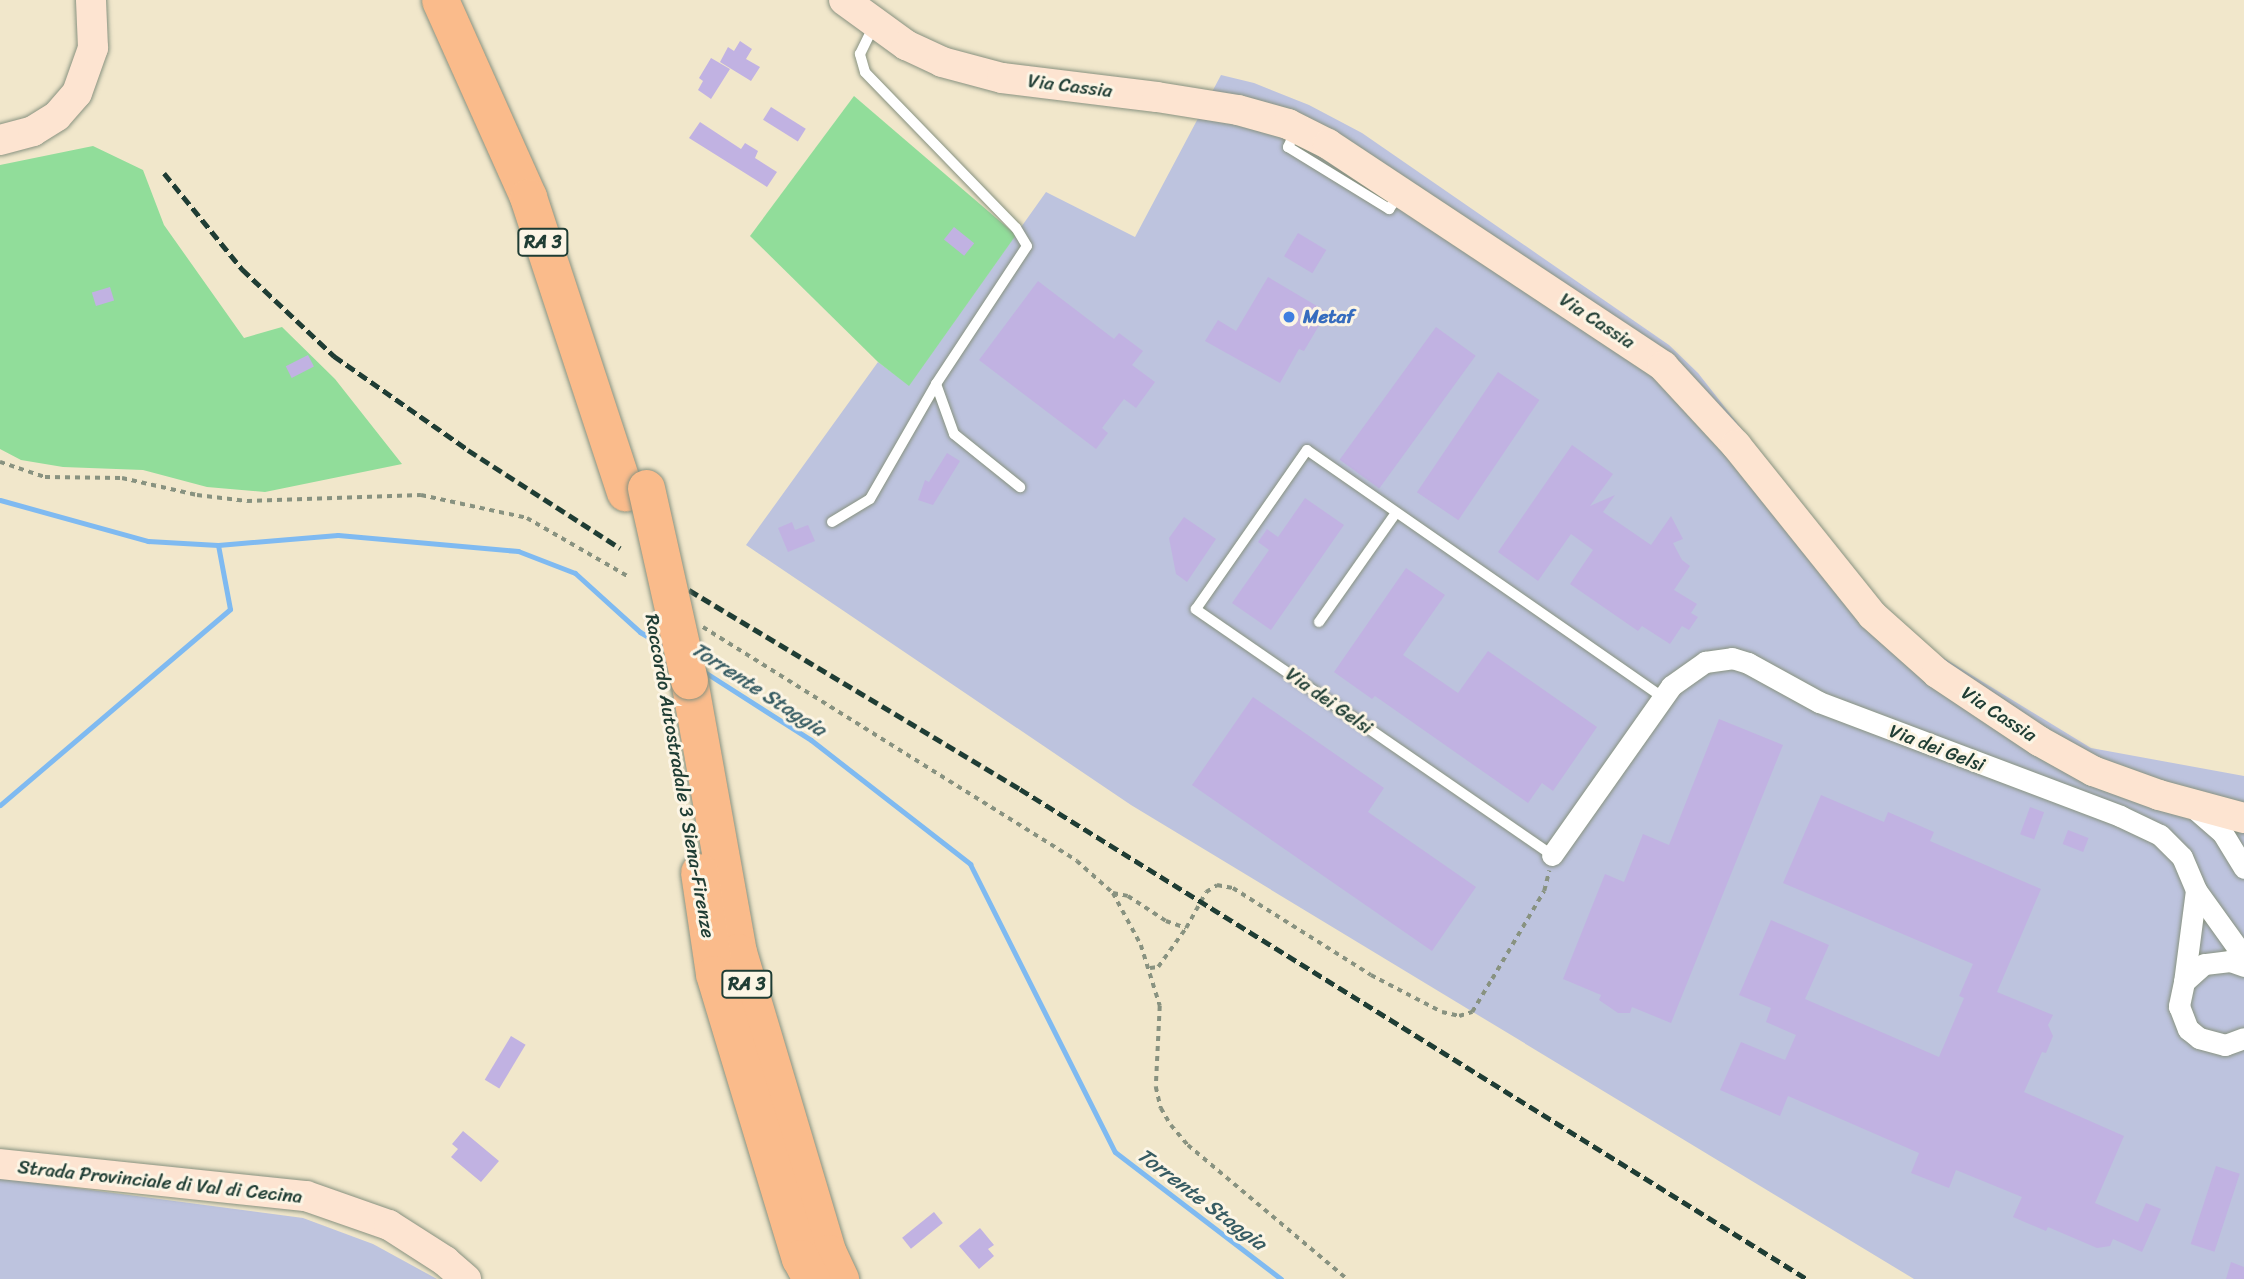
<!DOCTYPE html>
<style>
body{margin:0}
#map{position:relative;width:2244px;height:1279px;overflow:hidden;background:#f1e7cb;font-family:Sriracha,sans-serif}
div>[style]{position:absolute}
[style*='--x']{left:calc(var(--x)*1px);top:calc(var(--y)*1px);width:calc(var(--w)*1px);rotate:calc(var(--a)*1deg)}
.industrial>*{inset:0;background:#bdc3de}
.green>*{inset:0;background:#91dd9a}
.stream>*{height:5px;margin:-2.5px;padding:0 2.5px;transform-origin:2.5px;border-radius:2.5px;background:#7fbaf1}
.building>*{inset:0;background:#c1b2e2;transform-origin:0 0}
.path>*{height:3.5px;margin-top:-1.75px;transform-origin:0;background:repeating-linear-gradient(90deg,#889280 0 5px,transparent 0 10px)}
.roads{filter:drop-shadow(0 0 2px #889280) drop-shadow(0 0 2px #889280)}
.lane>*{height:10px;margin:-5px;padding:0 5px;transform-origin:5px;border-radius:5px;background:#fff}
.street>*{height:21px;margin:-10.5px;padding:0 10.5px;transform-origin:10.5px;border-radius:10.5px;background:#fff}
.secondary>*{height:30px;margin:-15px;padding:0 15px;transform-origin:15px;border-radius:15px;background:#fde4d1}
.highway>*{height:37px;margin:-18.5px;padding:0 18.5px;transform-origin:18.5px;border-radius:18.5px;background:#fabb8b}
.rail>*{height:5px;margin-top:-2.5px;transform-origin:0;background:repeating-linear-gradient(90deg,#1f3d34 0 10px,transparent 0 15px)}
.bridges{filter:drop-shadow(0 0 2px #889280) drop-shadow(0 0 2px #889280)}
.highway-bridge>*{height:37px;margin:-18.5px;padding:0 18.5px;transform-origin:18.5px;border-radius:18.5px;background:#fabb8b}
.dots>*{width:19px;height:19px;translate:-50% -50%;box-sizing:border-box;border:4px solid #fcf5e5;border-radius:50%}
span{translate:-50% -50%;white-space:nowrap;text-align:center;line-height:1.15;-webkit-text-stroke:6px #fcf5e5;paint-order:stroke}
.shield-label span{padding:2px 5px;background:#fcf5e5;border:2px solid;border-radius:5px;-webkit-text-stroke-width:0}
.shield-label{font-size:18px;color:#1f3d34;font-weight:700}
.street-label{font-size:19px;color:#1f3d34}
.shop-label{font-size:19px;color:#366cbe;font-weight:700}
.left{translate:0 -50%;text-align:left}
.water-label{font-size:21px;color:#375c63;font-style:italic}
</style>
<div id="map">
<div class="industrial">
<div style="clip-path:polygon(1221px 75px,1254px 83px,1309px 105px,1362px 133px,1669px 345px,1698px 373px,1866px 587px,1916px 641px,2091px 748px,2244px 776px,2244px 1279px,1914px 1279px,1131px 805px,746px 545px,878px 362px,909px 385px,1046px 192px,1135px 237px)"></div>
<div style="clip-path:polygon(0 1178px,303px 1218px,373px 1244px,437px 1279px,0 1279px)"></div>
</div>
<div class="green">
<div style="clip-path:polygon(854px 96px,1016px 235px,909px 386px,878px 362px,750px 236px)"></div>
<div style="clip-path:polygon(93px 146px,143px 170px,164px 225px,244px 338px,282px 327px,335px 379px,402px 464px,265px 492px,207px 487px,143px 470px,63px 467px,21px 460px,0 449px,0 165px)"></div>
</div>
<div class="stream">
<div style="--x:0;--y:500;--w:154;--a:15.5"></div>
<div style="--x:148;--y:541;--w:70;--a:3.3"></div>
<div style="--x:218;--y:545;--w:120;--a:-4.8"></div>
<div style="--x:338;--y:535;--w:181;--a:5.1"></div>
<div style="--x:518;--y:551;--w:61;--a:21.1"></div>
<div style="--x:575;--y:573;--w:88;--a:42.2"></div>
<div style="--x:640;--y:632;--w:33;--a:31"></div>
<div style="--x:703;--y:671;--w:128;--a:32.6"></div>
<div style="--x:811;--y:740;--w:202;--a:37.9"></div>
<div style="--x:970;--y:864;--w:322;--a:63.3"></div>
<div style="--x:1115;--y:1152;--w:209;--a:37.4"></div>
<div style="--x:0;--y:805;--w:302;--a:-40.4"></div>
<div style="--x:230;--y:609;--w:65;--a:-100.6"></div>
</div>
<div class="building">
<div style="clip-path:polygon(740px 41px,752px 49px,746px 59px,760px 67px,751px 81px,720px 62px,728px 47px,734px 51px)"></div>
<div style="clip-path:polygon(711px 58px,730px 69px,711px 99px,698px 90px,703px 81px,699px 78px)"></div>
<div style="left:771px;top:107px;width:41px;height:15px;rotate:32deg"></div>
<div style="clip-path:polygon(700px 122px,741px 149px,745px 143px,758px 151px,755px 158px,777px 172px,767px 187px,689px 138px)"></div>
<div style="left:954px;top:227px;width:26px;height:16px;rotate:39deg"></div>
<div style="left:1298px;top:233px;width:33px;height:27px;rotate:31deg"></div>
<div style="clip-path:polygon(1268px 277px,1327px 312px,1304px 351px,1299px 349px,1280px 383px,1205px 341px,1218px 320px,1236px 331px)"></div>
<div style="clip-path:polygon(1038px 281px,1114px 339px,1119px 333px,1143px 351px,1132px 365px,1155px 382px,1136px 408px,1124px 399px,1102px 428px,1108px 433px,1096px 449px,979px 360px)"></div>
<div style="left:110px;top:287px;width:14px;height:19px;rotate:73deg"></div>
<div style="left:1436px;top:327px;width:49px;height:164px;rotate:36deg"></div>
<div style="left:308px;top:355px;width:13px;height:25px;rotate:63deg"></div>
<div style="left:1498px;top:372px;width:50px;height:145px;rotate:34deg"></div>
<div style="clip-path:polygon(1572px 445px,1613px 474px,1590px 506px,1615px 495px,1603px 512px,1651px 545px,1671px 516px,1683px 539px,1673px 543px,1682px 560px,1690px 566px,1674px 590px,1697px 604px,1691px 613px,1698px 617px,1689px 630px,1682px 626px,1670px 644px,1642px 626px,1638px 631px,1570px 584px,1593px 550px,1571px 534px,1538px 581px,1498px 552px)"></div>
<div style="clip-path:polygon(947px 453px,960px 461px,933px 505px,918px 500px,925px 480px,929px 482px)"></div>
<div style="clip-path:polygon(1305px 498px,1344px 525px,1271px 630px,1232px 603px,1269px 550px,1258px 542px,1267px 529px,1278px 537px)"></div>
<div style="clip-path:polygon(1184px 517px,1216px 539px,1187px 582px,1176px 574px,1169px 538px)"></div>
<div style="clip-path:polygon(792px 522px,795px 530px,808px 525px,815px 541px,788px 552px,778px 528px)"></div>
<div style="clip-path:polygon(1406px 568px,1445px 595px,1403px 655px,1458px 693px,1488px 651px,1597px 727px,1553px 791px,1542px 783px,1528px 803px,1375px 696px,1372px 699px,1334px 672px)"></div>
<div style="clip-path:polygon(1253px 697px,1384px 788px,1368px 812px,1476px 887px,1432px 951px,1192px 785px)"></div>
<div style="clip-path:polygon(1719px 719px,1783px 745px,1671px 1023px,1632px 1007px,1630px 1013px,1618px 1013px,1599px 1000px,1601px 995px,1563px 979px,1605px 874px,1624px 882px,1643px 834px,1669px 845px)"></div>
<div style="clip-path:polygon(1821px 795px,1884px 822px,1888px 812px,1934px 832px,1930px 841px,2041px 889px,1997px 992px,2053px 1015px,2048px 1025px,2053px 1036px,2046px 1053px,2042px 1052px,2024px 1092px,2124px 1136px,2095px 1203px,2138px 1222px,2146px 1203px,2161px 1209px,2142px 1252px,2113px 1239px,2110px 1246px,2097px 1248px,2048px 1227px,2046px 1231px,2013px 1217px,2022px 1197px,1956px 1170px,1949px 1188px,1911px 1173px,1919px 1153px,1788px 1096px,1780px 1116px,1720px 1090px,1741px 1042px,1785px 1060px,1796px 1035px,1766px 1022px,1771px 1008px,1739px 995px,1771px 920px,1829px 945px,1805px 999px,1939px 1057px,1964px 998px,1959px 996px,1973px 964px,1783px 883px)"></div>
<div style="left:2030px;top:807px;width:15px;height:29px;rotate:20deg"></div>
<div style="left:2068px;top:830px;width:22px;height:15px;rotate:21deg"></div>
<div style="left:511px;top:1036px;width:17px;height:51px;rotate:31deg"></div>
<div style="clip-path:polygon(463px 1131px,499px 1161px,481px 1182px,451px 1157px,458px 1149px,452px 1144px)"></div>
<div style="left:2216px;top:1166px;width:25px;height:82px;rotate:18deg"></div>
<div style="left:934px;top:1212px;width:14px;height:41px;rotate:51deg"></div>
<div style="clip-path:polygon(980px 1228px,994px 1245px,988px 1249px,994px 1256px,979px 1269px,959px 1246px)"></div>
<div style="clip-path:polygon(2231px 1262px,2244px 1267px,2244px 1279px,2226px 1279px)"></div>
</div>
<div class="path">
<div style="--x:0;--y:462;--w:47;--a:18.4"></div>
<div style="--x:45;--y:477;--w:77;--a:0.7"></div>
<div style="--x:122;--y:478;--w:77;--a:12.8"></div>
<div style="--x:197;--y:495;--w:50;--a:6.8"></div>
<div style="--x:247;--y:501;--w:174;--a:-2"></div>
<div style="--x:421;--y:495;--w:108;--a:12.2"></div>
<div style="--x:527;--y:518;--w:118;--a:30"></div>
<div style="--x:703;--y:627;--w:441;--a:32"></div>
<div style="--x:1077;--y:861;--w:48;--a:41.6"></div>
<div style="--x:1113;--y:893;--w:59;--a:61.7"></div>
<div style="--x:1141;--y:945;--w:64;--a:72.7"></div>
<div style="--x:1160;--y:1006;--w:81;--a:92.8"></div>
<div style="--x:1156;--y:1087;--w:22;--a:77"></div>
<div style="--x:1161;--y:1108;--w:20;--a:60"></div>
<div style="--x:1171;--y:1125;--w:26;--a:50"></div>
<div style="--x:1188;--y:1145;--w:208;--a:40.1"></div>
<div style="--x:1113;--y:893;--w:15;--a:11"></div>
<div style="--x:1128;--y:896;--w:45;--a:33.3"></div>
<div style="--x:1166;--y:921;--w:21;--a:19"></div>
<div style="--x:1186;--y:928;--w:41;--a:-60.9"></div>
<div style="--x:1206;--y:892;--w:13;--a:-32"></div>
<div style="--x:1217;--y:885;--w:16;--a:11"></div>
<div style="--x:1233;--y:888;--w:163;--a:32.2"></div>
<div style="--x:1371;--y:975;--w:80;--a:27.5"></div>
<div style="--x:1442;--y:1012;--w:17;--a:13"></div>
<div style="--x:1459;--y:1016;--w:14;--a:-17"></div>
<div style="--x:1472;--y:1012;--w:39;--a:-59"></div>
<div style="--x:1492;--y:979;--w:102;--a:-59.4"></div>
<div style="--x:1544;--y:891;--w:21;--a:-76"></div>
<div style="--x:1150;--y:968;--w:8;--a:-7"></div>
<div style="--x:1158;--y:967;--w:48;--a:-54.3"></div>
</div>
<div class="roads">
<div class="lane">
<div style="--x:1296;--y:130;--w:19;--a:115"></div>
<div style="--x:1288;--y:147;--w:119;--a:31.5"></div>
<div style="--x:1389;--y:209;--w:17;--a:-54"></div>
<div style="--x:936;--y:384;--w:53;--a:70.2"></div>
<div style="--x:954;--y:434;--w:85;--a:38.8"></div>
<div style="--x:832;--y:522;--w:44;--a:-31.2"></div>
<div style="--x:870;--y:499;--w:133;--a:-60.1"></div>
<div style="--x:936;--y:384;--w:165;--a:-56.6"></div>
<div style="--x:1027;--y:246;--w:21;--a:-121"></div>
<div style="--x:1016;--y:228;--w:217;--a:-134.1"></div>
<div style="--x:865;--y:72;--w:19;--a:-106"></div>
<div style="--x:860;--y:54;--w:32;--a:-64"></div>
<div style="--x:1319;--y:622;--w:133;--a:-54.8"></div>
<div style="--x:1552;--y:855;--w:433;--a:-145.4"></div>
<div style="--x:1196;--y:609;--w:194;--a:-55.1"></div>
<div style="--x:1307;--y:450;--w:432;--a:34.8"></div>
</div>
<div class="street">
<div style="--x:2194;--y:808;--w:37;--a:41"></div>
<div style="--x:2222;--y:832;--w:42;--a:58.6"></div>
<div style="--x:1552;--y:855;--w:207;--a:-54.8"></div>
<div style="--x:1671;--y:686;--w:42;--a:-35.2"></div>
<div style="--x:1705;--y:662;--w:27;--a:-8"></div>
<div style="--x:1732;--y:658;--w:17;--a:17"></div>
<div style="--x:1748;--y:663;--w:81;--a:28.8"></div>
<div style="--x:1819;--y:702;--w:322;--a:20.7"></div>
<div style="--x:2120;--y:816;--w:44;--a:25.4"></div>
<div style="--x:2160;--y:835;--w:31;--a:45"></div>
<div style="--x:2182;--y:857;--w:36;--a:67"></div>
<div style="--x:2196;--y:890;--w:93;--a:97.4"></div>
<div style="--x:2196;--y:890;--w:74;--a:54.4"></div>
<div style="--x:2244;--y:966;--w:15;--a:-160"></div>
<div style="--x:2230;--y:961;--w:26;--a:173"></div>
<div style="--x:2204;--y:964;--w:27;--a:138"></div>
<div style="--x:2184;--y:982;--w:25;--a:102"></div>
<div style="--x:2179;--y:1006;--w:25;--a:69"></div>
<div style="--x:2188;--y:1029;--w:14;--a:39"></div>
<div style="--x:2199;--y:1038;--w:27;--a:15"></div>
<div style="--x:2225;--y:1045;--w:20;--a:-20"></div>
</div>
<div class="secondary">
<div style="--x:844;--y:0;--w:77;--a:36"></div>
<div style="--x:906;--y:45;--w:40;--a:25"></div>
<div style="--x:942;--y:62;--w:62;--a:14.9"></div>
<div style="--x:1002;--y:78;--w:156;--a:7"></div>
<div style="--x:1157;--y:97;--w:82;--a:9.1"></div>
<div style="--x:1238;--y:110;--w:52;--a:15.6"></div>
<div style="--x:1288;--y:124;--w:45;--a:26.6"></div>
<div style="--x:1328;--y:144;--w:402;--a:33.5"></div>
<div style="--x:1663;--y:366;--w:108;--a:47.3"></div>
<div style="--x:1736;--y:445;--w:218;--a:51.3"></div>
<div style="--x:1872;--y:615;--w:87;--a:41.7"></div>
<div style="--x:1937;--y:673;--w:123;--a:33.7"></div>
<div style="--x:2039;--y:741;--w:62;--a:29.1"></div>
<div style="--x:2093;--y:771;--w:70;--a:20"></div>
<div style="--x:2159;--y:795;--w:88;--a:15.1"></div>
<div style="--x:0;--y:140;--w:34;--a:-15"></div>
<div style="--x:33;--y:131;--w:28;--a:-32"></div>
<div style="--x:57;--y:116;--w:30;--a:-49"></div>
<div style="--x:77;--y:93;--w:48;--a:-70.4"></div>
<div style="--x:93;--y:48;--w:48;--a:-92.4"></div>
<div style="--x:0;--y:1164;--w:308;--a:6"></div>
<div style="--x:306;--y:1196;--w:88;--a:19.3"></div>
<div style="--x:389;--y:1225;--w:67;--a:32.7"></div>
<div style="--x:445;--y:1261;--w:28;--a:41"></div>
</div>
<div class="highway">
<div style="--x:440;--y:0;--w:216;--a:65.9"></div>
<div style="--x:528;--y:197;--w:311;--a:71.8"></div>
<div style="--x:689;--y:680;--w:276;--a:79.8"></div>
<div style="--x:738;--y:952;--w:314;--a:73.4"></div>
<div style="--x:828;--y:1253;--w:29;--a:65"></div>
<div style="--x:699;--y:872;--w:103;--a:81.6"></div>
<div style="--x:714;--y:974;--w:297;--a:73.2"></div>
<div style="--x:800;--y:1258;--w:24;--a:62"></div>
</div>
</div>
<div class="rail">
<div style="--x:164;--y:173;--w:124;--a:50.9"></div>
<div style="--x:242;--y:269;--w:127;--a:43.4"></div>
<div style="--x:334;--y:356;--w:164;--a:35"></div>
<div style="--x:468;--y:450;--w:181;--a:32.8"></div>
<div style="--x:689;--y:590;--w:386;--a:31"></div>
<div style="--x:1020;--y:789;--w:927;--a:31.91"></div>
</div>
<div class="bridges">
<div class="highway-bridge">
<div style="--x:646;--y:488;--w:197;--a:77.4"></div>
</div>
</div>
<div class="dots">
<div style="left:1289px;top:317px;background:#3f7fe0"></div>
</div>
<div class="shield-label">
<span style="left:543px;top:242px">RA 3</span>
<span style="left:747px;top:984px">RA 3</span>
</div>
<div class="street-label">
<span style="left:1070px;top:86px;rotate:7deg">Via Cassia</span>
<span style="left:1597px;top:321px;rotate:33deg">Via Cassia</span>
<span style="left:1329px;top:701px;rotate:35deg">Via dei Gelsi</span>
<span style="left:1999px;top:714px;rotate:33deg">Via Cassia</span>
<span style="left:1937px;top:748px;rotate:21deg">Via dei Gelsi</span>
<span style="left:680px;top:776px;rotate:80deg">Raccordo Autostradale 3 Siena-Firenze</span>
<span style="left:160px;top:1182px;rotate:6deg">Strada Provinciale di Val di Cecina</span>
</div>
<div class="shop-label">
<span class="left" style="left:1303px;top:317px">Metaf</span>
</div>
<div class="water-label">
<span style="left:759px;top:689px;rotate:33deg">Torrente Staggia</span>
<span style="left:1202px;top:1199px;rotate:37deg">Torrente Staggia</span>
</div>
</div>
